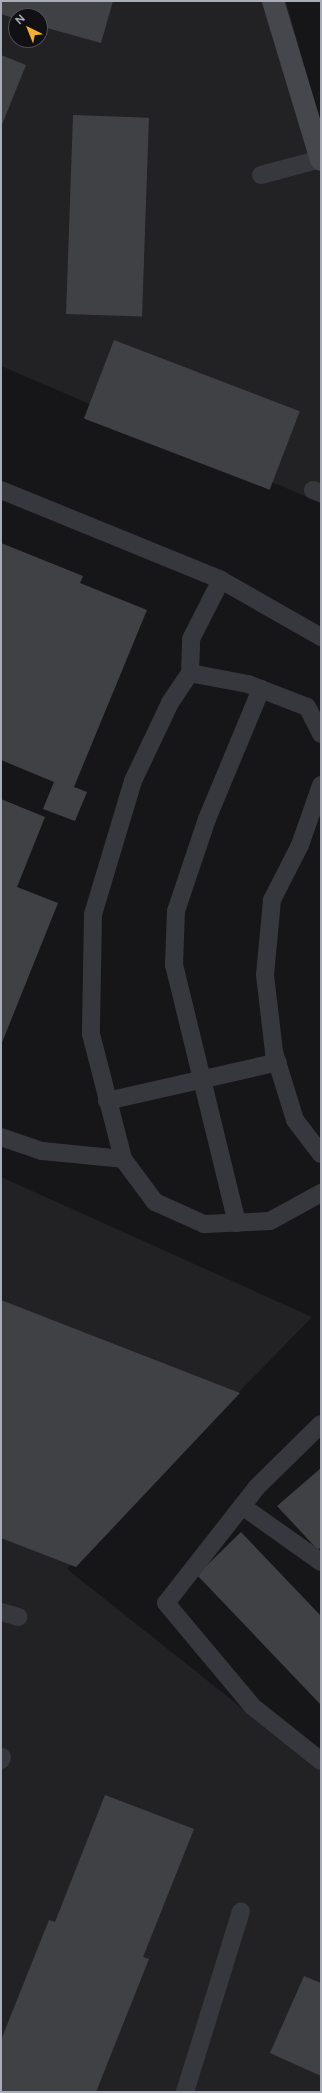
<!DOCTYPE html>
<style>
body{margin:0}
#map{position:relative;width:322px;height:2093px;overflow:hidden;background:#161618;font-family:Figtree,sans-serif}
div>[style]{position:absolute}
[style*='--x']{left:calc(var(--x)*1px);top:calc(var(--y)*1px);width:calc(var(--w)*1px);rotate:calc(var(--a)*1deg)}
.built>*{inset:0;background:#222225}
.building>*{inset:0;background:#404145;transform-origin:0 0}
.lane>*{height:18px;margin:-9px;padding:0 9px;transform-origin:9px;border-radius:9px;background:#37383d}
.secondary>*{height:22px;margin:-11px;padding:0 11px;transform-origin:11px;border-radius:11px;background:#45474d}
span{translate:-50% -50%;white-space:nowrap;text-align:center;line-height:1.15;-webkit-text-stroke:3px #111113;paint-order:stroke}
.frame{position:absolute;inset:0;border:2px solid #a8adb8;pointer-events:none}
.north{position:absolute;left:8px;top:8px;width:40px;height:40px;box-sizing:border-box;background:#111113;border:1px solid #4d4f55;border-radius:50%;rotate:317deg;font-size:11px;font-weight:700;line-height:16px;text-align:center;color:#a8adb8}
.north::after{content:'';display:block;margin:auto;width:14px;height:18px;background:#f2b134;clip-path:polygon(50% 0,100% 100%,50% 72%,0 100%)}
</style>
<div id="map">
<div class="built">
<div style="clip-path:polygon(evenodd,1px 1px,286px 1px,321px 125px,321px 503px,1px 366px,1px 1px,16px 16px,40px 16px,40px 40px,16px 40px,16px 16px)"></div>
<div style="clip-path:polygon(1px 1177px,312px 1317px,67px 1569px,321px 1771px,321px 2092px,1px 2092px)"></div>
</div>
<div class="building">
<div style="clip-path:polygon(1px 1px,113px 1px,101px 43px,40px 26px,40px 16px,16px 19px,1px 14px)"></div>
<div style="clip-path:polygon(1px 55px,26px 65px,1px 127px)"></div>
<div style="left:73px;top:115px;width:76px;height:199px;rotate:2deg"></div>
<div style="left:114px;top:340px;width:199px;height:84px;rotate:21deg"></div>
<div style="clip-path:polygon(1px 543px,83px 576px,80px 583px,147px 610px,74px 787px,87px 792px,75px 821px,43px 809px,54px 782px,1px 760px)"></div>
<div style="clip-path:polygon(1px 799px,45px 817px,17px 887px,58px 903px,1px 1045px)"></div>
<div style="clip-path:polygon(1px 1300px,240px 1393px,76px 1567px,1px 1538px)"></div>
<div style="clip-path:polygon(321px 1468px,321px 1547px,318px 1550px,277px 1506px)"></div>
<div style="clip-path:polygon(241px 1532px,321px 1616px,321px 1705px,197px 1575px)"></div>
<div style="clip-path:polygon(105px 1795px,194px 1829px,143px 1957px,149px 1959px,96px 2092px,1px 2092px,1px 2040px,49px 1920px,55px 1922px)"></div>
<div style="clip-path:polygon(304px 1976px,321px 1983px,321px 2076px,270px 2053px)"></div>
</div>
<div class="lane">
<div style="--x:261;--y:175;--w:62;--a:-14.9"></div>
<div style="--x:1;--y:490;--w:238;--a:22.2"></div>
<div style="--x:221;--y:580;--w:115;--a:29.7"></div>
<div style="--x:313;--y:490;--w:9;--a:21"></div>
<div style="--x:190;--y:673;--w:34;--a:-88"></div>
<div style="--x:191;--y:639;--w:66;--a:-63"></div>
<div style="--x:321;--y:734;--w:30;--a:-117"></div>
<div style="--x:307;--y:707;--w:63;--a:-158.7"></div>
<div style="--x:248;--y:684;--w:59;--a:-169.3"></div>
<div style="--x:190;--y:673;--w:36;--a:124"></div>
<div style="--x:170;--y:703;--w:86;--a:115.4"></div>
<div style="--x:133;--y:781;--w:139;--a:106.7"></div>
<div style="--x:93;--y:914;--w:120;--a:91"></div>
<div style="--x:91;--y:1034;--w:129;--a:75.6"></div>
<div style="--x:123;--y:1159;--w:54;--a:53.3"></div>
<div style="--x:155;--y:1202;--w:54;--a:24.2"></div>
<div style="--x:204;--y:1224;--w:66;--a:-2.6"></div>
<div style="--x:270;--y:1221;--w:58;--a:-28.8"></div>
<div style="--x:321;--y:785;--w:64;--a:109.3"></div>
<div style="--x:300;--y:845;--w:62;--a:117"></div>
<div style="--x:272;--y:900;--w:75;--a:95.3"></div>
<div style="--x:265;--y:975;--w:78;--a:83.3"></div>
<div style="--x:274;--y:1052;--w:71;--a:72.8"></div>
<div style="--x:295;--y:1120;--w:43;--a:52.6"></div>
<div style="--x:107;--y:1101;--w:175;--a:-12.8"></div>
<div style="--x:1;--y:1137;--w:43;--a:18.9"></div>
<div style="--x:42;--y:1151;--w:81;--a:5.6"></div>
<div style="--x:237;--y:1223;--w:266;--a:-103.7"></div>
<div style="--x:174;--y:965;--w:54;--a:-87.9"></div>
<div style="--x:176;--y:911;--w:97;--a:-71.4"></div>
<div style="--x:207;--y:819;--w:141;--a:-67.4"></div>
<div style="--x:321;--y:1424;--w:90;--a:135.5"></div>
<div style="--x:257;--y:1487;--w:147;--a:128.1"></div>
<div style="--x:166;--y:1603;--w:134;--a:50.1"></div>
<div style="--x:252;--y:1706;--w:88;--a:38.6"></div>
<div style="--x:242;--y:1506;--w:97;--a:35.3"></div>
<div style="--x:1;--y:1612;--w:18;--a:16"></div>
<div style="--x:1;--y:1760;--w:3;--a:-72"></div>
<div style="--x:185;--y:2092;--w:189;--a:-72.8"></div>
</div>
<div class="secondary">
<div style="--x:273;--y:1;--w:166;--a:73.2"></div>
</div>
<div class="frame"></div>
<div class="north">N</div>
</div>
